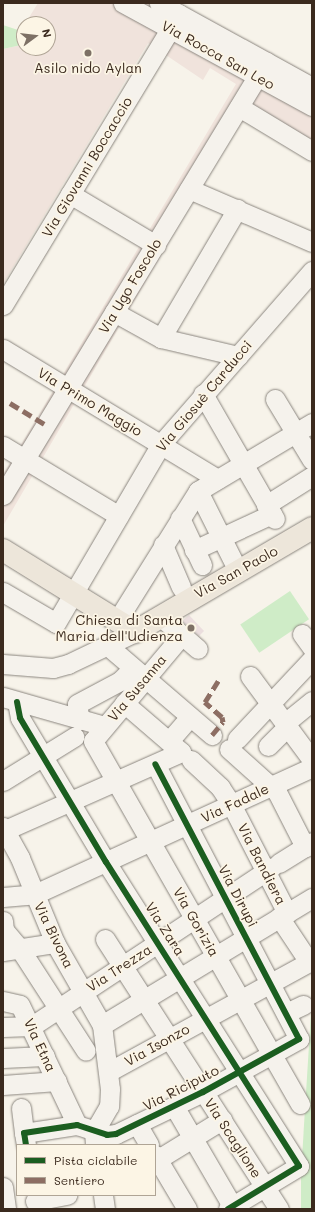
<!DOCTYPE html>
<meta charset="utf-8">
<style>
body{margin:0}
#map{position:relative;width:315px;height:1212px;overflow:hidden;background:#f7f3ea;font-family:Mali,sans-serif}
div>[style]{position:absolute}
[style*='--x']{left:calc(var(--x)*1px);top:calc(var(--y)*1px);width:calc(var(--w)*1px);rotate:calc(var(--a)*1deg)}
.built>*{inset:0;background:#f0e3dc}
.green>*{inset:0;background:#cfecc7;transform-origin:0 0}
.building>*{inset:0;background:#ebdede}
.roads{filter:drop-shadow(0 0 1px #8b867f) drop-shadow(0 0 1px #8b867f)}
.minor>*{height:19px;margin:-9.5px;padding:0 9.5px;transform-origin:9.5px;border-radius:9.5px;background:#f5f2ec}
.major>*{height:22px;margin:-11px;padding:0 11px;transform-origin:11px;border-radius:11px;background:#ede6da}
.quiet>*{height:5px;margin-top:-2.5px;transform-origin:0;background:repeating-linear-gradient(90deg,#8d6e63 0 10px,transparent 0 15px)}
.cycleway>*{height:6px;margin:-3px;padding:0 3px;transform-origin:3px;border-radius:3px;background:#1b5e20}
.dots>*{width:11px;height:11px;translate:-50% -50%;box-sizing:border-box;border:2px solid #fcf5e5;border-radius:50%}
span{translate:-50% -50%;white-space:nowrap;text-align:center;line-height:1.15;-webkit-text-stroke:3.5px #fcf5e5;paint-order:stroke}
.street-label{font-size:14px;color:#3b2a1e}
.poi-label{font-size:14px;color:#3b2a1e}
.right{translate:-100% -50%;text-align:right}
.frame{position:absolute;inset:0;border:4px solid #3b2a1e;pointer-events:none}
.legend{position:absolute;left:16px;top:1144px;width:140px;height:52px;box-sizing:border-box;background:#fcf5e5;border:1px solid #afa495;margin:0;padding:5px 7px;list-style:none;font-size:12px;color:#3b2a1e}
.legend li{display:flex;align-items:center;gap:8px;height:20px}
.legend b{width:20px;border:1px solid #afa495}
.north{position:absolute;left:16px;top:16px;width:40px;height:40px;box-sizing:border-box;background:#fcf5e5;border:1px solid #afa495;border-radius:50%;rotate:75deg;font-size:11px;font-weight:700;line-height:16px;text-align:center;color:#3b2a1e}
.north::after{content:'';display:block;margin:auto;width:14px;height:18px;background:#7d7065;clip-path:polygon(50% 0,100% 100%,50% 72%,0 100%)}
</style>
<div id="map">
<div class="built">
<div style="clip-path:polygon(38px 3px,178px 3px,312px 76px,312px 142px,250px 103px,3px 526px,3px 475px,236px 84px,210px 68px,203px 80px,148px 43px,3px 284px,3px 49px,21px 45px,18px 37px,24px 26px,24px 48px,48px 48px,48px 24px,25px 24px)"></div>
</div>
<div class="green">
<div style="clip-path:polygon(3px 25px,21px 31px,18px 37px,21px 45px,3px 49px)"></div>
<div style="left:290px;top:591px;width:34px;height:60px;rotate:56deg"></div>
<div style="clip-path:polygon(312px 996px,312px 1209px,301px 1209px,301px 1174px)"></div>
</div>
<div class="building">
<div style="clip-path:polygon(189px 615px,204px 631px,199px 636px,182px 621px)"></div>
</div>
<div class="roads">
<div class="minor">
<div style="--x:123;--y:3;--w:215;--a:28.6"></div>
<div style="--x:159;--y:3;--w:175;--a:28.8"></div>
<div style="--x:239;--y:107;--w:85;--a:31.1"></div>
<div style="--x:189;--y:189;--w:134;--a:23.3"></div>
<div style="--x:70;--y:194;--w:100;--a:30.7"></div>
<div style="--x:3;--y:305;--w:340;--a:-58.8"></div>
<div style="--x:114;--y:312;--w:54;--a:29"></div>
<div style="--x:161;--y:338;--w:79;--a:13.2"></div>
<div style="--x:161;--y:338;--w:150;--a:-59.5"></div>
<div style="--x:3;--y:349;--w:251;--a:31.2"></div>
<div style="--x:203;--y:394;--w:144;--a:60.1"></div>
<div style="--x:275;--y:399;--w:71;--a:58.8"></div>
<div style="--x:3;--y:446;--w:135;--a:31.1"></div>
<div style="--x:198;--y:491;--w:78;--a:63.4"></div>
<div style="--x:3;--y:495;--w:507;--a:-58.73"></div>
<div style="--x:266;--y:505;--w:54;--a:-32.2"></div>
<div style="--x:180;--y:518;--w:52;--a:64.9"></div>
<div style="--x:163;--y:545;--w:46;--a:66.8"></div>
<div style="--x:194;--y:550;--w:86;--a:-24.8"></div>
<div style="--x:3;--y:592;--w:61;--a:30.3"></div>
<div style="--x:56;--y:623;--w:208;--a:-59.6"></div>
<div style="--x:161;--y:444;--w:230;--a:-48.9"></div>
<div style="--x:160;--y:616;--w:50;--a:41"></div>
<div style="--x:118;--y:619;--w:151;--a:-58"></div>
<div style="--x:198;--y:491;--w:133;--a:-30.8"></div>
<div style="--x:302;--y:634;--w:17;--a:54"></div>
<div style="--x:182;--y:635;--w:138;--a:130"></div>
<div style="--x:93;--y:741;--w:418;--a:60.3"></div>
<div style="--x:108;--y:646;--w:137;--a:40.6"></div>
<div style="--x:3;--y:664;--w:50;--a:4.6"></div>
<div style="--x:53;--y:668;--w:16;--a:-15"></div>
<div style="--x:68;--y:664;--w:74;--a:-25.5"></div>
<div style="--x:250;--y:676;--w:104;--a:53.6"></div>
<div style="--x:3;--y:697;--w:105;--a:16"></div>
<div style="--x:17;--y:702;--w:16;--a:79"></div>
<div style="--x:20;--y:718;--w:168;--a:59.2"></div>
<div style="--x:106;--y:862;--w:360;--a:57.6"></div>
<div style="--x:299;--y:1166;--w:83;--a:148.8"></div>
<div style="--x:80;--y:720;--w:16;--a:-101"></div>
<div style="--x:77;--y:704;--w:49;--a:-28.1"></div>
<div style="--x:120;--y:681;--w:18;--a:-45"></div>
<div style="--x:285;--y:723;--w:35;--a:-39"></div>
<div style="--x:237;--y:739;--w:110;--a:-46.8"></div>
<div style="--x:169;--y:741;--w:32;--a:-49"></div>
<div style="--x:268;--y:746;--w:28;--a:-45"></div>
<div style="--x:229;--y:749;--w:64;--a:41.9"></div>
<div style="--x:277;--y:792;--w:62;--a:63"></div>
<div style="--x:191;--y:760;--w:40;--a:43"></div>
<div style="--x:220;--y:787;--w:20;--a:57"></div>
<div style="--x:231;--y:804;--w:123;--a:62.8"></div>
<div style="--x:3;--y:781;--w:84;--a:-31.8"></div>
<div style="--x:3;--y:827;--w:35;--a:61"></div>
<div style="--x:20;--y:858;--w:92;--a:67.6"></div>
<div style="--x:55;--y:943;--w:95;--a:60.2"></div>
<div style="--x:102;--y:1025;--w:64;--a:82.9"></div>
<div style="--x:110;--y:1089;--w:17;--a:93"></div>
<div style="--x:109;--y:1106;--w:30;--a:120"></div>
<div style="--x:94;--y:1132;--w:12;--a:85"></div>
<div style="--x:3;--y:831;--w:195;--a:-23.9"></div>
<div style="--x:181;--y:752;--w:75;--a:-139.3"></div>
<div style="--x:279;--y:863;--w:39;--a:-32"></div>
<div style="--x:3;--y:897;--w:32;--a:-5"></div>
<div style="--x:35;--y:894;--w:305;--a:-24.6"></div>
<div style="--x:3;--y:921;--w:9;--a:84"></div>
<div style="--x:4;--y:930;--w:25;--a:50"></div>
<div style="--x:20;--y:949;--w:121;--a:57.1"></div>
<div style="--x:105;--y:939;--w:321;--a:57.2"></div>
<div style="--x:3;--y:951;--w:53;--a:-8.7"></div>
<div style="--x:3;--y:1001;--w:17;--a:13"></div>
<div style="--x:20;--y:1005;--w:133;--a:64.6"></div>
<div style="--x:286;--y:1013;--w:19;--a:-25"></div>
<div style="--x:102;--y:1025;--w:245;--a:-31.2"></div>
<div style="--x:3;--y:1027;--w:29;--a:-2"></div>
<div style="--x:32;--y:1026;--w:287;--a:-33.5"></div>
<div style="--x:3;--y:1058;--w:42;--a:-2.7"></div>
<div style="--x:110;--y:1071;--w:227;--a:-28.7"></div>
<div style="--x:309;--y:962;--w:54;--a:-123.7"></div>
<div style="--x:3;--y:1085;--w:54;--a:-4.2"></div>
<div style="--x:174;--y:1106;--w:119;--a:59.8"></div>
<div style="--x:21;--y:1108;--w:25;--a:83"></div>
<div style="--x:137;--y:1124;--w:24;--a:60"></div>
<div style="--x:26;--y:1145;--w:12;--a:-99"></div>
<div style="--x:24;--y:1133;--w:54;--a:-8.6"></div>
<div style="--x:77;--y:1125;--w:32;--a:18"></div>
<div style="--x:107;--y:1135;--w:9;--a:-6"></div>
<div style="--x:116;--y:1134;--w:97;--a:-25.8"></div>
<div style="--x:203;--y:1092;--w:110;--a:-28.9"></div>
<div style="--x:299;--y:1039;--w:310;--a:-117.6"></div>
<div style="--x:155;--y:1155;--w:63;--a:59.3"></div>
<div style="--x:155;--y:1161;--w:79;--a:-31.5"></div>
<div style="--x:3;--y:1187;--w:22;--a:82"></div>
<div style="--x:103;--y:1195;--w:14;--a:82"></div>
<div style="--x:35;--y:1201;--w:33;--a:-11"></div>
</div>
<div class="major">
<div style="--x:3;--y:550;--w:155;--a:31.8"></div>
<div style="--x:135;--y:632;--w:205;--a:-30.4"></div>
</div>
</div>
<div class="quiet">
<div style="--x:10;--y:403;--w:42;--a:31.4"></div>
<div style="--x:212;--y:735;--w:17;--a:-50"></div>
<div style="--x:223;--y:722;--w:5;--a:-101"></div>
<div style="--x:222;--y:717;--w:23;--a:-139"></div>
<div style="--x:205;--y:702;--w:25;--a:-58"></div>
</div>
<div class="cycleway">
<div style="--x:17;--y:702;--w:16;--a:79"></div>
<div style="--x:20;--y:718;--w:168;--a:59.2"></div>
<div style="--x:106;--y:862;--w:360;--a:57.6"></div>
<div style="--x:299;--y:1166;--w:83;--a:148.8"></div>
<div style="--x:26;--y:1145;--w:12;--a:-99"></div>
<div style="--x:24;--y:1133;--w:54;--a:-8.6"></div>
<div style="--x:77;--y:1125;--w:32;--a:18"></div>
<div style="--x:107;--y:1135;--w:9;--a:-6"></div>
<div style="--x:116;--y:1134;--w:97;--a:-25.8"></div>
<div style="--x:203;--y:1092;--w:110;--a:-28.9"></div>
<div style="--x:299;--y:1039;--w:310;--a:-117.6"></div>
</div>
<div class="dots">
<div style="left:88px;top:53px;background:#7d7065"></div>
<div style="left:191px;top:628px;background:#7d7065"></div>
</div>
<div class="street-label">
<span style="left:218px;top:55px;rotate:29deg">Via Rocca San Leo</span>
<span style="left:87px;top:167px;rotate:-59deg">Via Giovanni Boccaccio</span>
<span style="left:130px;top:286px;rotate:-59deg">Via Ugo Foscolo</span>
<span style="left:204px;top:396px;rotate:-50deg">Via Giosuè Carducci</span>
<span style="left:90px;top:402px;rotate:31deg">Via Primo Maggio</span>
<span style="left:236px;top:572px;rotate:-29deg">Via San Paolo</span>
<span style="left:137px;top:688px;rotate:-50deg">Via Susanna</span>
<span style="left:235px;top:803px;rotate:-25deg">Via Fadale</span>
<span style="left:262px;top:864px;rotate:63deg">Via Bandiera</span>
<span style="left:238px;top:896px;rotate:62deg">Via Dirupi</span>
<span style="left:196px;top:922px;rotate:60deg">Via Gorizia</span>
<span style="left:165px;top:929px;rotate:57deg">Via Zara</span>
<span style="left:54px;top:935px;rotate:64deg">Via Bivona</span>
<span style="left:119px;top:968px;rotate:-33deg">Via Trezza</span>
<span style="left:40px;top:1045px;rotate:65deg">Via Etna</span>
<span style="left:157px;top:1045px;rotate:-29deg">Via Isonzo</span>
<span style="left:181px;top:1088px;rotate:-27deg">Via Riciputo</span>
<span style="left:233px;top:1138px;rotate:57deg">Via Scaglione</span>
</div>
<div class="poi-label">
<span style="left:88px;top:68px">Asilo nido Aylan</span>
<span class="right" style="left:183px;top:628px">Chiesa di Santa<br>Maria dell'Udienza</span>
</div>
<div class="frame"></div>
<ul class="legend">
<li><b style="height:5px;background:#1b5e20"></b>Pista ciclabile</li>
<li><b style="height:5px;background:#8d6e63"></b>Sentiero</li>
</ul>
<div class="north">N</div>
</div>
